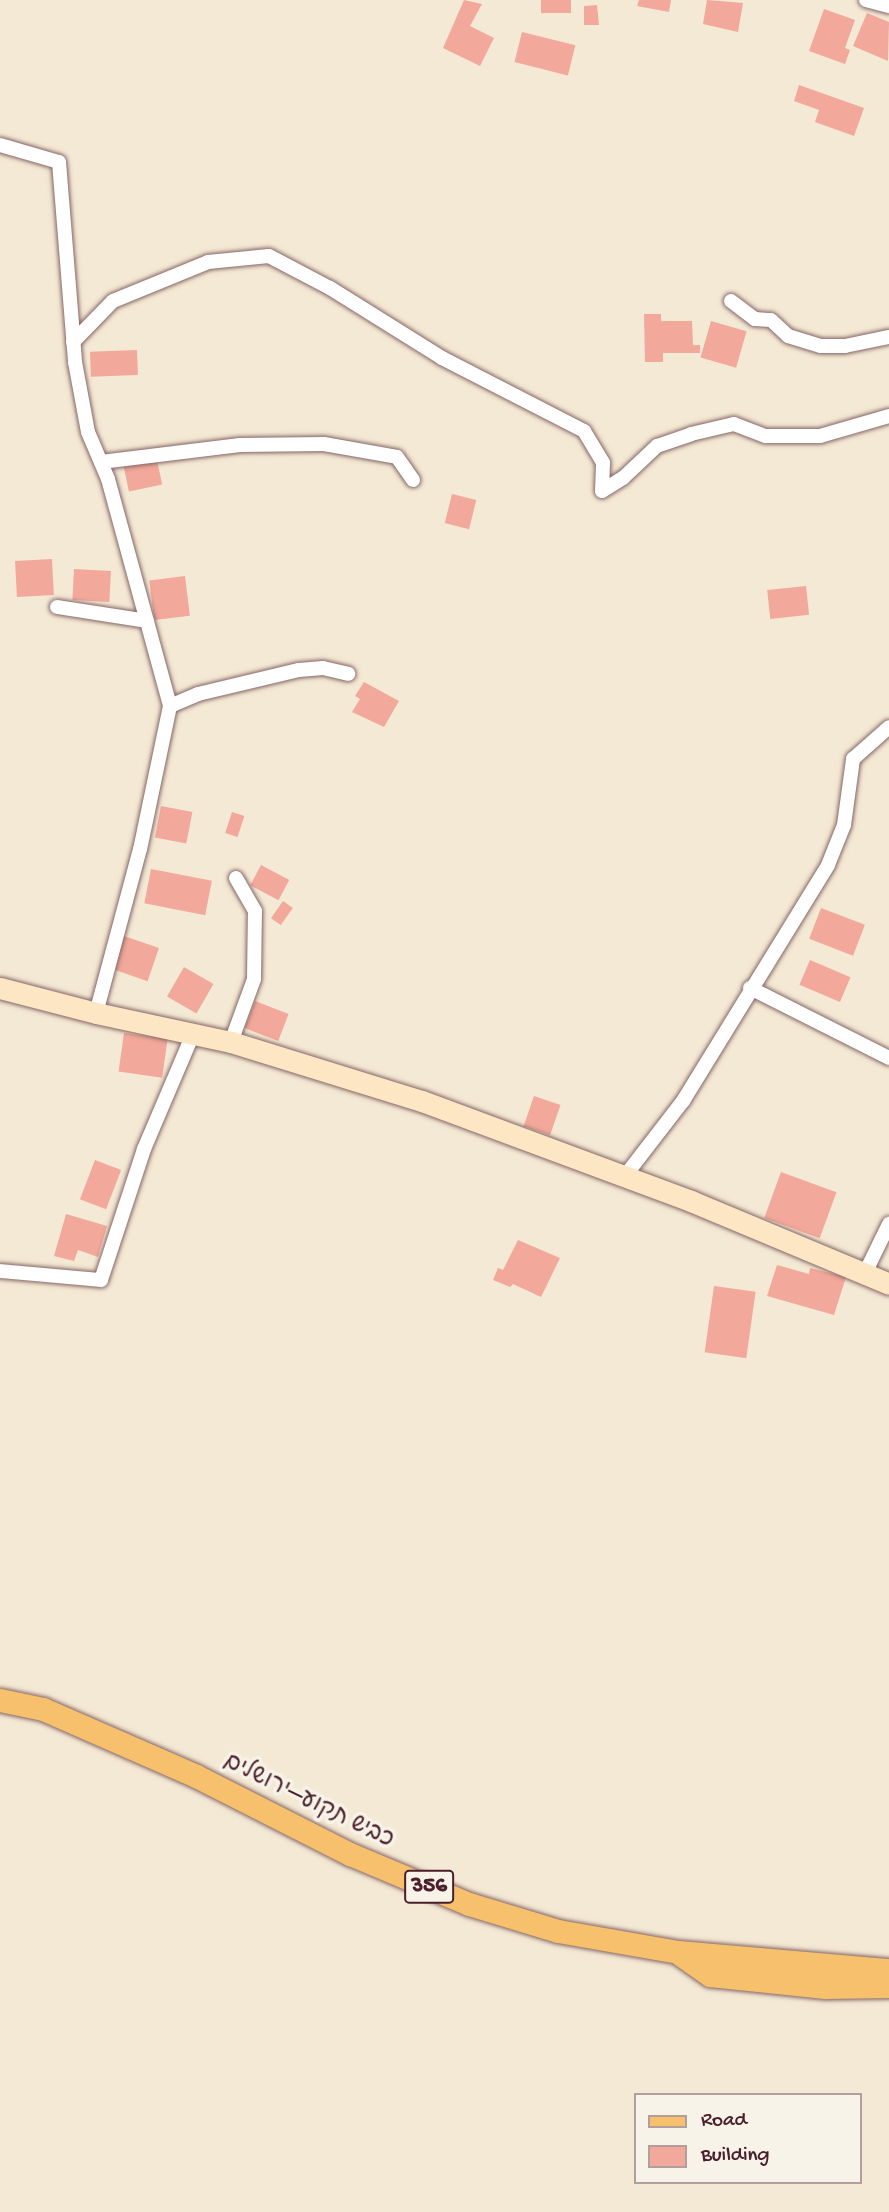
<!DOCTYPE html>
<meta charset="utf-8">
<style>
body{margin:0}
#map{position:relative;width:889px;height:2212px;overflow:hidden;background:#f4e9d4;font-family:"Gochi Hand","Playpen Sans Hebrew",sans-serif}
div>[style]{position:absolute}
[style*='--x']{left:calc(var(--x)*1px);top:calc(var(--y)*1px);width:calc(var(--w)*1px);rotate:calc(var(--a)*1deg)}
.building>*{inset:0;background:#f2a89a;transform-origin:0 0}
.roads{filter:drop-shadow(0 0 2px #866666) drop-shadow(0 0 2px #866666)}
.street>*{height:14px;margin:-7px;padding:0 7px;transform-origin:7px;border-radius:7px;background:#fff}
.secondary>*{height:21px;margin:-10.5px;padding:0 10.5px;transform-origin:10.5px;border-radius:10.5px;background:#fce6c4}
.primary>*{height:23px;margin:-11.5px;padding:0 11.5px;transform-origin:11.5px;border-radius:11.5px;background:#f7c06c}
span{translate:-50% -50%;white-space:nowrap;text-align:center;line-height:1.15;-webkit-text-stroke:7px #f7f3e8;paint-order:stroke}
.shield-label span{padding:2px 5px;background:#f7f3e8;border:2px solid;border-radius:5px;-webkit-text-stroke-width:0}
.shield-label{font-size:23px;color:#4a1f2b;font-weight:700}
.street-label{font-size:24px;color:#4a1f2b}
.legend{position:absolute;left:634px;top:2093px;width:228px;height:91px;box-sizing:border-box;background:#f7f3e8;border:2px solid #b29e9c;margin:0;padding:9px 12px;list-style:none;font-size:21px;color:#4a1f2b}
.legend li{display:flex;align-items:center;gap:14px;height:35px}
.legend b{width:35px;border:2px solid #b29e9c}
</style>
<div id="map">
<div class="building">
<div style="clip-path:polygon(464px 0,482px 4px,470px 26px,494px 38px,480px 66px,443px 48px)"></div>
<div style="left:541px;top:0;width:30px;height:13px"></div>
<div style="clip-path:polygon(639px 0,671px 0,669px 12px,637px 6px)"></div>
<div style="clip-path:polygon(707px 0,743px 3px,738px 32px,703px 24px)"></div>
<div style="clip-path:polygon(597px 5px,599px 25px,584px 25px,584px 6px)"></div>
<div style="clip-path:polygon(824px 9px,855px 20px,845px 48px,850px 50px,845px 64px,809px 51px)"></div>
<div style="clip-path:polygon(867px 13px,889px 22px,888px 61px,853px 46px)"></div>
<div style="left:522px;top:32px;width:55px;height:31px;rotate:14deg"></div>
<div style="clip-path:polygon(799px 85px,864px 108px,854px 136px,815px 122px,819px 110px,794px 101px)"></div>
<div style="clip-path:polygon(644px 314px,661px 314px,661px 321px,692px 321px,693px 345px,700px 345px,700px 353px,663px 353px,663px 362px,645px 362px)"></div>
<div style="left:711px;top:321px;width:37px;height:38px;rotate:16deg"></div>
<div style="left:137px;top:350px;width:25px;height:47px;rotate:88deg"></div>
<div style="left:157px;top:460px;width:25px;height:34px;rotate:78deg"></div>
<div style="left:452px;top:494px;width:25px;height:30px;rotate:14deg"></div>
<div style="left:52px;top:559px;width:36px;height:37px;rotate:87deg"></div>
<div style="left:74px;top:569px;width:37px;height:31px;rotate:3deg"></div>
<div style="left:185px;top:576px;width:40px;height:36px;rotate:83deg"></div>
<div style="left:806px;top:586px;width:29px;height:39px;rotate:84deg"></div>
<div style="clip-path:polygon(364px 682px,399px 701px,384px 727px,352px 712px,360px 699px,355px 696px)"></div>
<div style="left:161px;top:806px;width:32px;height:32px;rotate:11deg"></div>
<div style="left:232px;top:812px;width:13px;height:22px;rotate:18deg"></div>
<div style="left:261px;top:865px;width:32px;height:23px;rotate:28deg"></div>
<div style="left:151px;top:869px;width:62px;height:35px;rotate:11deg"></div>
<div style="left:283px;top:901px;width:12px;height:21px;rotate:35deg"></div>
<div style="left:821px;top:908px;width:47px;height:33px;rotate:21deg"></div>
<div style="left:124px;top:936px;width:37px;height:35px;rotate:19deg"></div>
<div style="left:810px;top:960px;width:44px;height:27px;rotate:23deg"></div>
<div style="left:184px;top:967px;width:34px;height:34px;rotate:30deg"></div>
<div style="left:255px;top:1001px;width:36px;height:29px;rotate:21deg"></div>
<div style="left:124px;top:1033px;width:44px;height:39px;rotate:8deg"></div>
<div style="left:534px;top:1096px;width:28px;height:32px;rotate:19deg"></div>
<div style="left:95px;top:1160px;width:28px;height:42px;rotate:21deg"></div>
<div style="left:781px;top:1172px;width:59px;height:49px;rotate:20deg"></div>
<div style="clip-path:polygon(66px 1214px,107px 1226px,98px 1257px,78px 1250px,74px 1261px,54px 1256px)"></div>
<div style="clip-path:polygon(518px 1240px,560px 1258px,541px 1297px,513px 1284px,510px 1287px,493px 1280px,498px 1268px,503px 1270px)"></div>
<div style="clip-path:polygon(777px 1265px,809px 1274px,810px 1268px,846px 1277px,834px 1315px,767px 1296px)"></div>
<div style="left:714px;top:1286px;width:42px;height:67px;rotate:8deg"></div>
</div>
<div class="roads">
<div class="street">
<div style="--x:866;--y:0;--w:24;--a:15"></div>
<div style="--x:0;--y:145;--w:61;--a:16.1"></div>
<div style="--x:59;--y:162;--w:201;--a:85.4"></div>
<div style="--x:75;--y:362;--w:71;--a:79.5"></div>
<div style="--x:88;--y:432;--w:51;--a:66.9"></div>
<div style="--x:108;--y:479;--w:235;--a:74.7"></div>
<div style="--x:170;--y:706;--w:146;--a:101.8"></div>
<div style="--x:140;--y:849;--w:170;--a:105"></div>
<div style="--x:731;--y:301;--w:30;--a:37"></div>
<div style="--x:755;--y:319;--w:16;--a:4"></div>
<div style="--x:771;--y:320;--w:23;--a:43"></div>
<div style="--x:788;--y:336;--w:34;--a:17"></div>
<div style="--x:821;--y:346;--w:24;--a:0"></div>
<div style="--x:845;--y:346;--w:45;--a:-11.6"></div>
<div style="--x:73;--y:342;--w:57;--a:-45.7"></div>
<div style="--x:113;--y:301;--w:103;--a:-22.3"></div>
<div style="--x:208;--y:262;--w:61;--a:-5.6"></div>
<div style="--x:269;--y:256;--w:69;--a:27.7"></div>
<div style="--x:330;--y:288;--w:132;--a:32"></div>
<div style="--x:442;--y:358;--w:160;--a:27.2"></div>
<div style="--x:584;--y:431;--w:37;--a:59"></div>
<div style="--x:603;--y:463;--w:28;--a:92"></div>
<div style="--x:602;--y:491;--w:25;--a:-32"></div>
<div style="--x:623;--y:478;--w:47;--a:-43.3"></div>
<div style="--x:657;--y:446;--w:36;--a:-19"></div>
<div style="--x:691;--y:434;--w:44;--a:-13.1"></div>
<div style="--x:734;--y:424;--w:34;--a:21"></div>
<div style="--x:766;--y:436;--w:54;--a:0"></div>
<div style="--x:820;--y:436;--w:72;--a:-16.2"></div>
<div style="--x:101;--y:462;--w:140;--a:-7"></div>
<div style="--x:240;--y:445;--w:84;--a:-0.7"></div>
<div style="--x:324;--y:444;--w:74;--a:10.1"></div>
<div style="--x:397;--y:457;--w:28;--a:55"></div>
<div style="--x:57;--y:607;--w:91;--a:8.8"></div>
<div style="--x:170;--y:706;--w:30;--a:-23"></div>
<div style="--x:198;--y:694;--w:104;--a:-13.4"></div>
<div style="--x:299;--y:670;--w:24;--a:-5"></div>
<div style="--x:323;--y:668;--w:26;--a:13"></div>
<div style="--x:750;--y:988;--w:156;--a:26.7"></div>
<div style="--x:231;--y:1042;--w:67;--a:-69.9"></div>
<div style="--x:254;--y:979;--w:68;--a:-89.2"></div>
<div style="--x:255;--y:911;--w:38;--a:-120"></div>
<div style="--x:625;--y:1176;--w:95;--a:-52.3"></div>
<div style="--x:683;--y:1101;--w:277;--a:-58.4"></div>
<div style="--x:828;--y:865;--w:43;--a:-68.2"></div>
<div style="--x:844;--y:825;--w:67;--a:-82.2"></div>
<div style="--x:853;--y:759;--w:48;--a:-41.6"></div>
<div style="--x:0;--y:1271;--w:101;--a:5.1"></div>
<div style="--x:101;--y:1280;--w:138;--a:-71.8"></div>
<div style="--x:144;--y:1149;--w:125;--a:-66.9"></div>
<div style="--x:865;--y:1273;--w:55;--a:-63.9"></div>
</div>
<div class="secondary">
<div style="--x:0;--y:988;--w:99;--a:14.6"></div>
<div style="--x:96;--y:1013;--w:138;--a:12.1"></div>
<div style="--x:231;--y:1042;--w:200;--a:17.2"></div>
<div style="--x:422;--y:1101;--w:287;--a:20.4"></div>
<div style="--x:691;--y:1201;--w:215;--a:22.7"></div>
</div>
<div class="primary">
<div style="--x:0;--y:1700;--w:44;--a:11.8"></div>
<div style="--x:43;--y:1709;--w:167;--a:23.6"></div>
<div style="--x:196;--y:1776;--w:173;--a:26.9"></div>
<div style="--x:350;--y:1854;--w:129;--a:22.8"></div>
<div style="--x:469;--y:1904;--w:93;--a:16.9"></div>
<div style="--x:558;--y:1931;--w:122;--a:9.9"></div>
<div style="--x:678;--y:1952;--w:212;--a:4.9"></div>
<div style="--x:680;--y:1954;--w:37;--a:35"></div>
<div style="--x:710;--y:1975;--w:116;--a:6"></div>
<div style="--x:825;--y:1987;--w:64;--a:-0.9"></div>
</div>
</div>
<div class="shield-label">
<span style="left:429px;top:1887px">356</span>
</div>
<div class="street-label">
<span style="left:308px;top:1802px;rotate:26deg">כביש תקוע–ירושלים</span>
</div>
<ul class="legend">
<li><b style="height:9px;background:#f7c06c"></b>Road</li>
<li><b style="height:19px;background:#f2a89a"></b>Building</li>
</ul>
</div>
